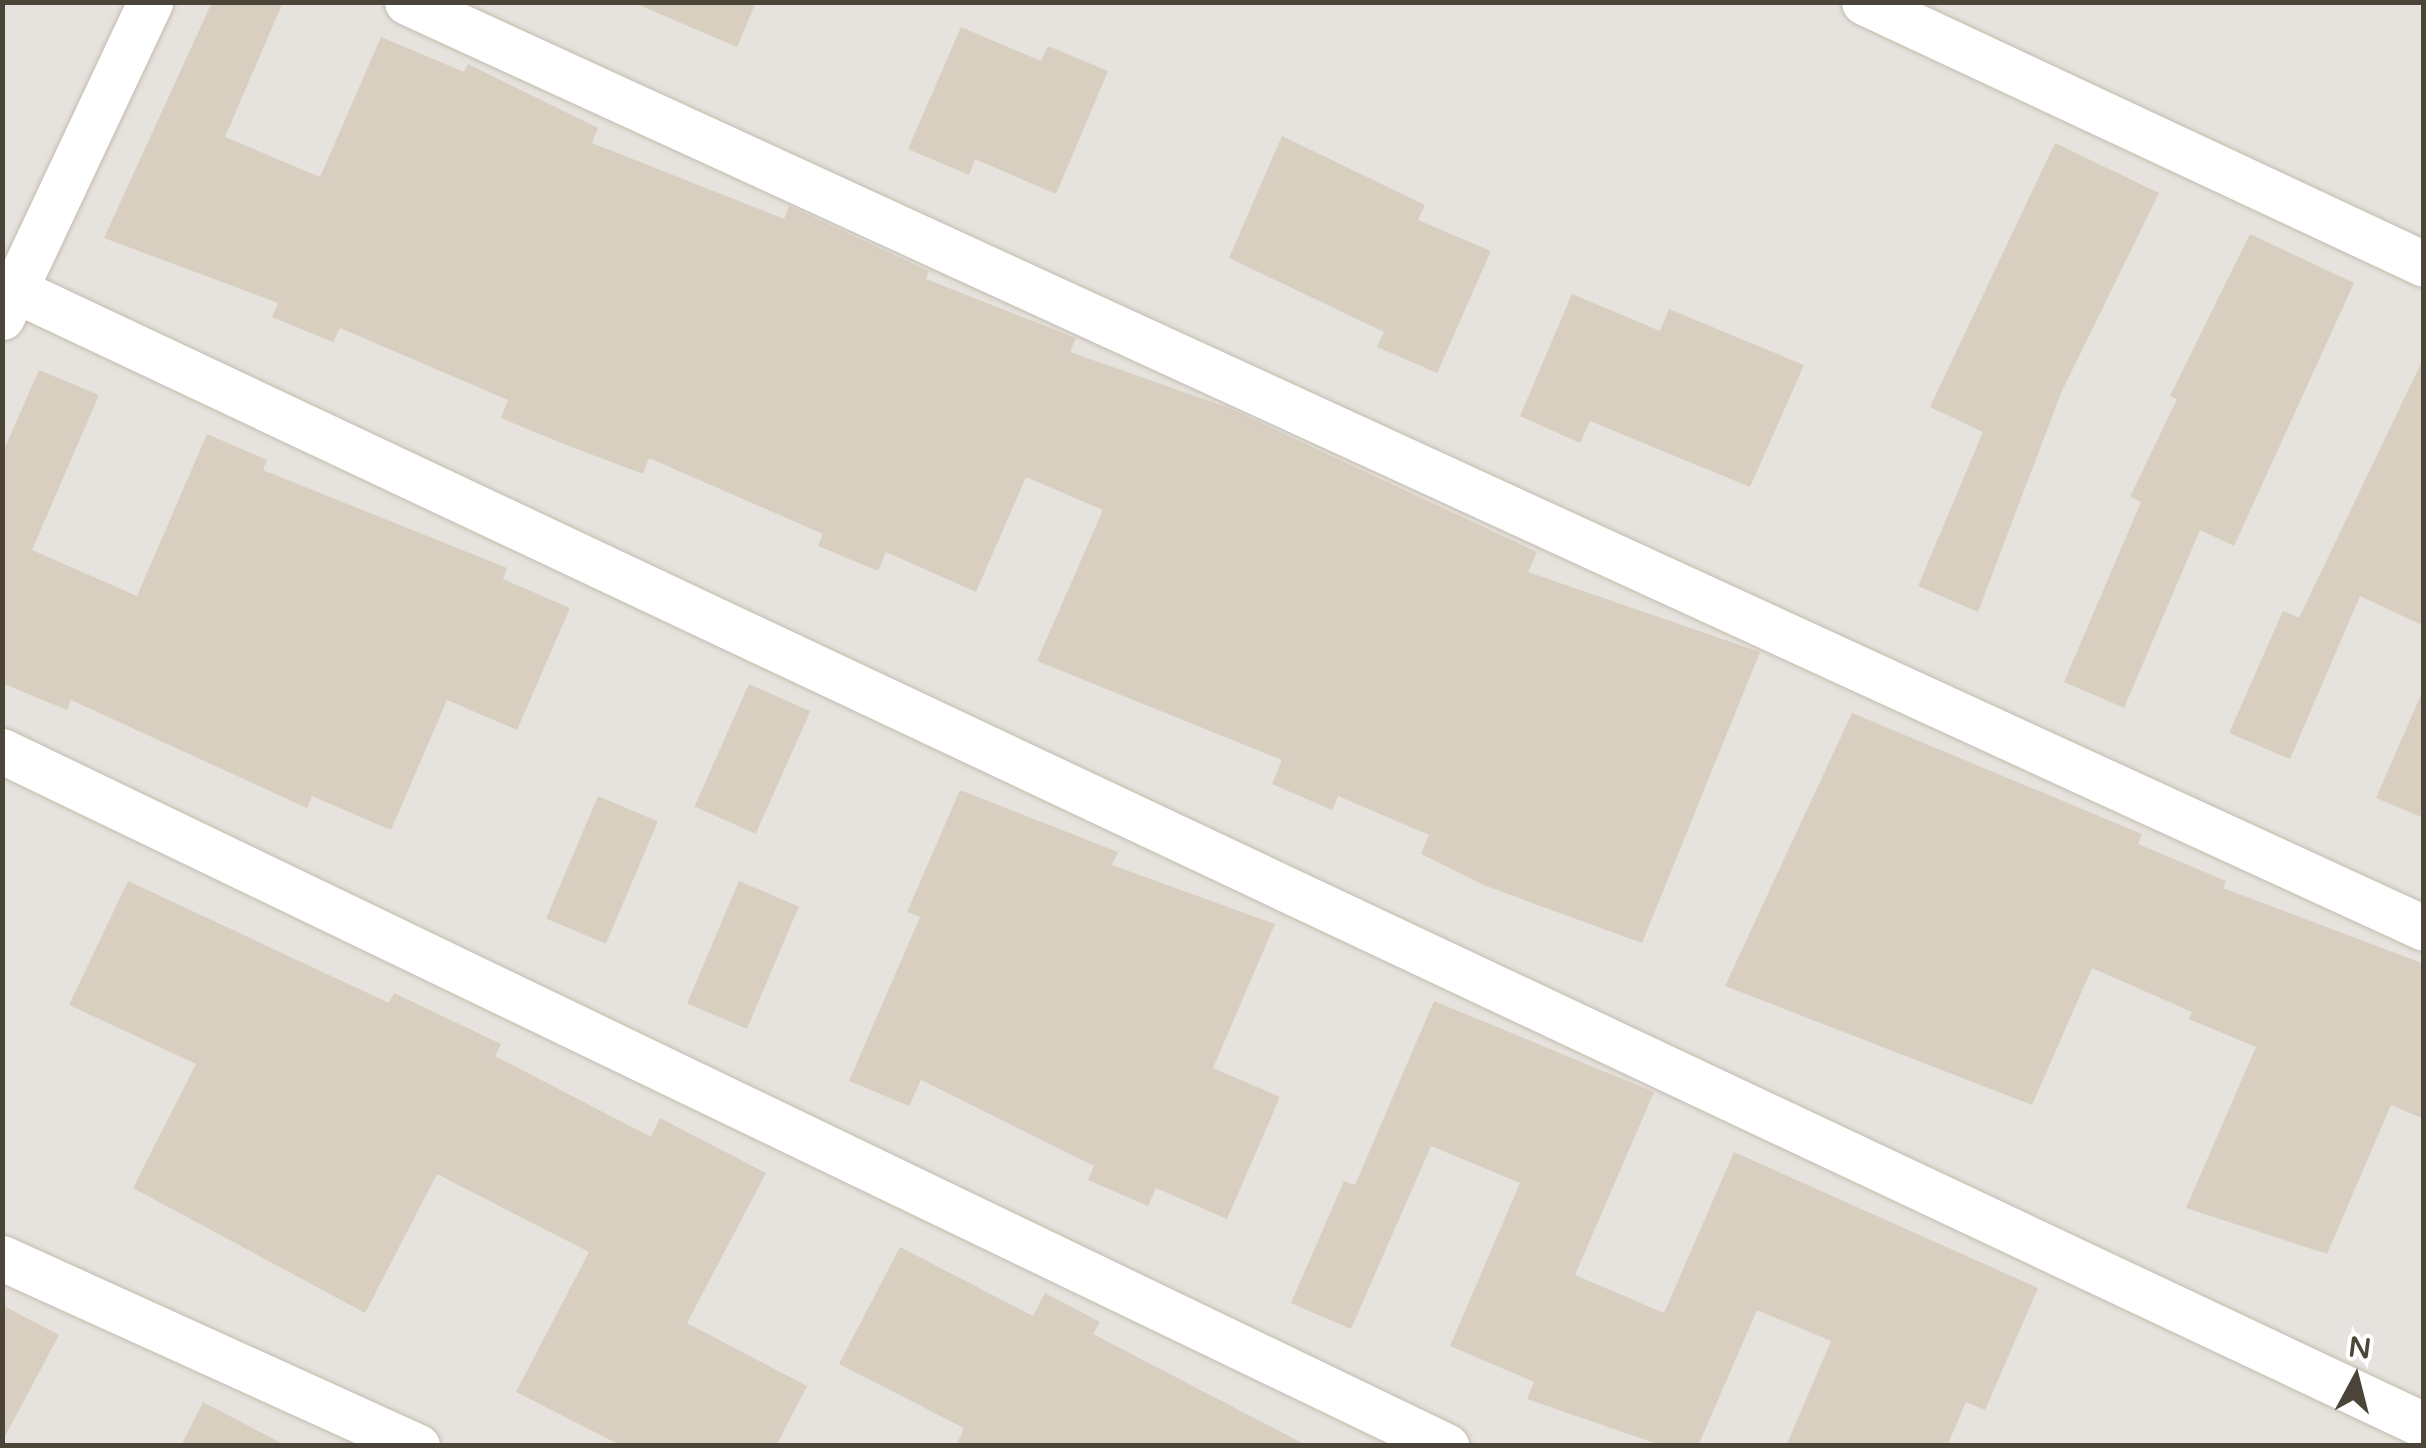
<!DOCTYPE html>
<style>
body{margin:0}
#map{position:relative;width:2426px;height:1448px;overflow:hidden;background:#f6f3ec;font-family:"Varela Round",sans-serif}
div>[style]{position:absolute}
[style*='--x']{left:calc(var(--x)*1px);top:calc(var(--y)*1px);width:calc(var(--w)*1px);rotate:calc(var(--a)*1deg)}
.industrial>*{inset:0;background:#e6e2dd;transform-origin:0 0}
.building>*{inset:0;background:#d8cfc1;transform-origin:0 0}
.roads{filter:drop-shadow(0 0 2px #c2bbae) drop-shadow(0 0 2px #c2bbae)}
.minor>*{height:45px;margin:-22.5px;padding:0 22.5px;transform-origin:22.5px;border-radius:22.5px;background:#fff}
span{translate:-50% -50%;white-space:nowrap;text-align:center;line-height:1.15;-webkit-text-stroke:8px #fff;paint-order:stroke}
.frame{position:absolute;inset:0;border:5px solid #4b4439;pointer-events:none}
.north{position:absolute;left:2306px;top:1328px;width:100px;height:100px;-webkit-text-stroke:8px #fff;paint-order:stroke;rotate:7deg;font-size:28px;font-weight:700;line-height:40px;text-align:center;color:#4b4439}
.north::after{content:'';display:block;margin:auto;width:35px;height:45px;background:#4b4439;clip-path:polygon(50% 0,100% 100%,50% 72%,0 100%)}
</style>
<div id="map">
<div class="industrial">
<div style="left:3px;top:3px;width:2420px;height:1442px"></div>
</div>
<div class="building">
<div style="clip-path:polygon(212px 2px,283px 2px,225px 137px,320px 177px,381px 37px,464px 72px,468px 64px,598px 128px,592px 143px,784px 219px,789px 206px,929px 271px,926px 279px,1076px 338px,1070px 352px,1229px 408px,1537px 552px,1528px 572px,1760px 652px,1642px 943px,1486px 886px,1421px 854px,1429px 835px,1338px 796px,1332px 810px,1272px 784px,1282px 760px,1037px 661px,1103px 510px,1026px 477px,976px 592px,886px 552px,878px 571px,818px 546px,823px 534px,649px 458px,643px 474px,561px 443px,501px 418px,508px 400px,340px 328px,333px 342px,272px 317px,278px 303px,104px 238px)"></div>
<div style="clip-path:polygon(632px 2px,756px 2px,737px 47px)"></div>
<div style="clip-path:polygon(961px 27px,1041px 61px,1048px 46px,1108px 71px,1056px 194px,975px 159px,969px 175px,908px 149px)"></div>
<div style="clip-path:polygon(1282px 136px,1425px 205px,1418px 220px,1491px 251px,1437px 373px,1377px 347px,1384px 332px,1229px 258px)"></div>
<div style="clip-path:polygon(2055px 143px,2159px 193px,2061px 393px,1978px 612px,1918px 586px,1983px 432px,1930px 407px)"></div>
<div style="clip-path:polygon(2250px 234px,2354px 283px,2234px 546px,2200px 530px,2124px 708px,2064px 682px,2141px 502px,2130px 497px,2177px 399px,2170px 396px)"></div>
<div style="clip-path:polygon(1572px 294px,1660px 331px,1669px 309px,1804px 365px,1750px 487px,1590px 421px,1580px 443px,1520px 416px)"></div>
<div style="clip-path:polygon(2424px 357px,2424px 626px,2360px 596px,2290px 759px,2229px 733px,2283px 611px,2299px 618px)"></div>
<div style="clip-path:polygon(39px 370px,99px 395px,32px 550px,137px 596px,207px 434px,267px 460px,263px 470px,507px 568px,503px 579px,570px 608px,517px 730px,447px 700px,391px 830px,312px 796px,307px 808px,71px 700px,67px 710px,2px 683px,2px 454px)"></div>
<div style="left:749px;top:684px;width:67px;height:134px;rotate:24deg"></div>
<div style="clip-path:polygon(2424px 688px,2424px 818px,2376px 798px)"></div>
<div style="clip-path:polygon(1852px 713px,2142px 834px,2138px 844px,2226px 881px,2223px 888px,2424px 964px,2424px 1119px,2391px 1105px,2327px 1254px,2186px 1208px,2256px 1047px,2189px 1019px,2192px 1012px,2092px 968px,2032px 1105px,1725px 986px)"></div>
<div style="clip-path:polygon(960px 790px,1118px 852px,1112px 865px,1275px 924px,1213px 1068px,1280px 1097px,1227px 1219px,1156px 1188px,1148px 1206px,1088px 1180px,1094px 1166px,921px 1080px,909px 1106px,849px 1081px,920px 917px,907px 912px)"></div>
<div style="left:598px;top:796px;width:65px;height:133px;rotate:23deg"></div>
<div style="clip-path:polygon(128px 881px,389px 1003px,394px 993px,501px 1044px,495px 1056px,651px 1137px,660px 1118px,766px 1173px,687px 1323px,807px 1386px,776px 1446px,622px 1446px,516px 1392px,589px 1252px,437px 1174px,365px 1313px,133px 1188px,196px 1064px,69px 1005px)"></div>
<div style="left:739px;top:881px;width:65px;height:133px;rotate:23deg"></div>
<div style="clip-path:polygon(1434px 1001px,1654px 1092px,1575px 1275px,1664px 1313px,1734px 1152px,2038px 1288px,1985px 1410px,1966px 1402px,1947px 1446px,1786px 1446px,1831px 1341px,1757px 1310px,1698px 1446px,1663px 1446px,1527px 1399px,1534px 1382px,1450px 1346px,1520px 1183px,1431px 1146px,1351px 1329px,1291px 1303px,1344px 1181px,1355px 1185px)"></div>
<div style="clip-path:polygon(900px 1247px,1033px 1316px,1045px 1293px,1100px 1322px,1093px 1334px,1308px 1446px,956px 1446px,964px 1428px,839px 1364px)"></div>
<div style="clip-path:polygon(2px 1305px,59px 1335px,2px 1442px)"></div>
<div style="clip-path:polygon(203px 1402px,287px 1446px,181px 1446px)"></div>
</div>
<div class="roads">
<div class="minor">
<div style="--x:407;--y:2;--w:2219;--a:24.66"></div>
<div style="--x:1864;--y:2;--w:618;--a:25.07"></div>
<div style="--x:15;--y:290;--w:2663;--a:25.23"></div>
<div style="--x:2;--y:317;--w:348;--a:-64.8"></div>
<div style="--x:2;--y:751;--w:1603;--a:25.7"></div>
<div style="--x:2;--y:1258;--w:456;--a:24.4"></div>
</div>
</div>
<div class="frame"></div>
<div class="north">N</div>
</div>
